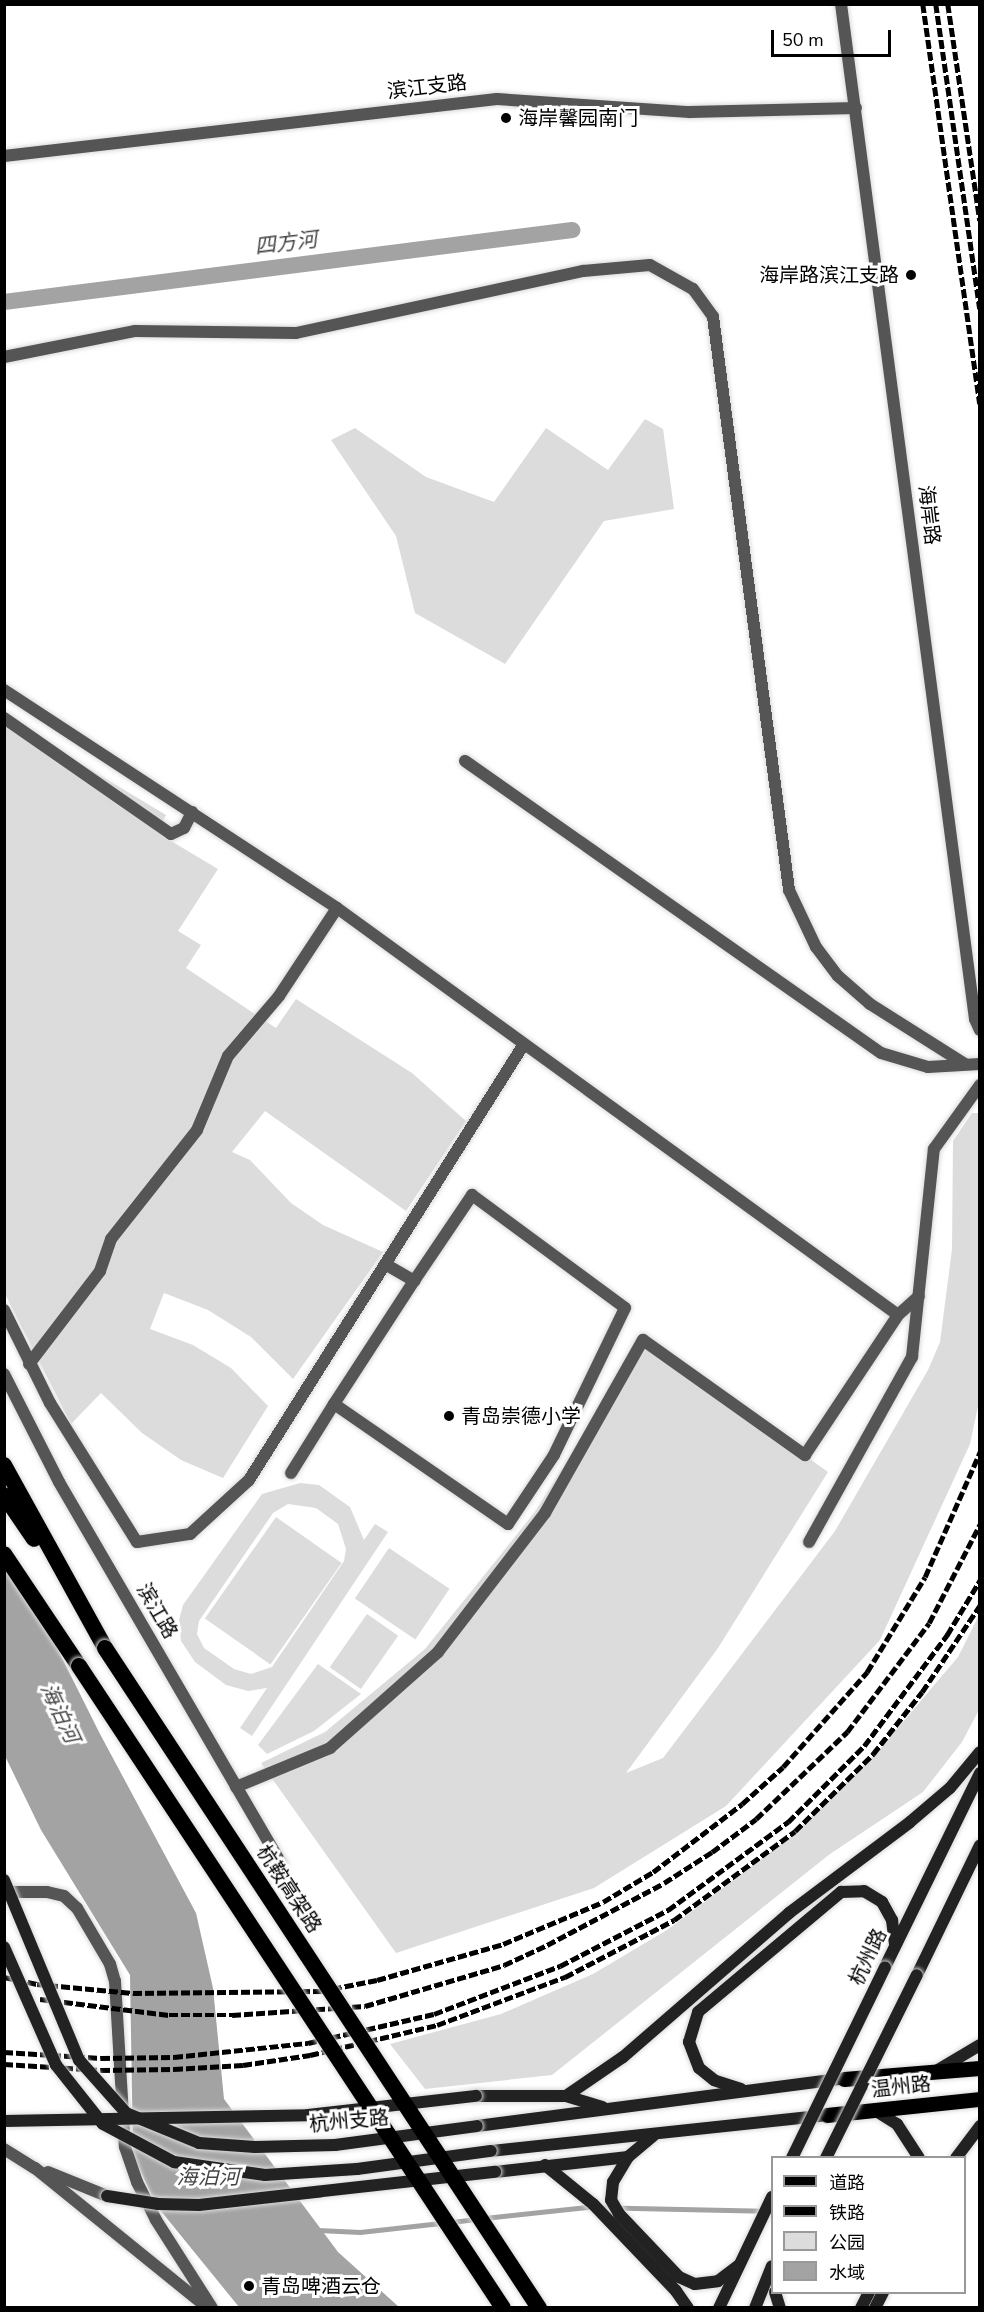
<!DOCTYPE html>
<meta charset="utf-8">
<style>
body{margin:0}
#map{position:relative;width:984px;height:2312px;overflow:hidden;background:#fff;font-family:"Nunito Sans","Noto Sans SC",sans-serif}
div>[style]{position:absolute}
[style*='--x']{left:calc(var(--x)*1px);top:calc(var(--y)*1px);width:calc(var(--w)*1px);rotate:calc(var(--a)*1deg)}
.green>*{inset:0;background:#dcdcdc;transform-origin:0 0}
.water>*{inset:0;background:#a3a3a3}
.stream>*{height:4.5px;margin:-2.25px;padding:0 2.25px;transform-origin:2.25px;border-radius:2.25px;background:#a3a3a3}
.canal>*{height:16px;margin:-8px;padding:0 8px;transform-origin:8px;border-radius:8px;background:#a3a3a3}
.roads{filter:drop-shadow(0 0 2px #dbdbdb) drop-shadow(0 0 2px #dbdbdb)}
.minor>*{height:12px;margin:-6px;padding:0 6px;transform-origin:6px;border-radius:6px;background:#555}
.secondary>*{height:12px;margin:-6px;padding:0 6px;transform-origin:6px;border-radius:6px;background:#222}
.primary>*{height:15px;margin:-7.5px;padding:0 7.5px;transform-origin:7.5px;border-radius:7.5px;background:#000}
.trunk>*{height:16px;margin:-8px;padding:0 8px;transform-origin:8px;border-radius:8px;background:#000}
.rail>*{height:4.5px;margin-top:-2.25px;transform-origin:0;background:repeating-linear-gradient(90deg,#000 0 9px,transparent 0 12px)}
.bridges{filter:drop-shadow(0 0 2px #dbdbdb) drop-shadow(0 0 2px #dbdbdb)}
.secondary-bridge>*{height:12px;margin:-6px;padding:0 6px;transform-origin:6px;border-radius:6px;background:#222}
.trunk-bridge>*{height:16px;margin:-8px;padding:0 8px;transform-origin:8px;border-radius:8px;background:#000}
.dots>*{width:16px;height:16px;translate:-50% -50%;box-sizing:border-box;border:3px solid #fff;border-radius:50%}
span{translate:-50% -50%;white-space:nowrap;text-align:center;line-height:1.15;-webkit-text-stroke:6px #fff;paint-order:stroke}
.street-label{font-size:20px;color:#000}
.poi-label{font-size:20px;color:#000}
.left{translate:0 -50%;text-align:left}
.right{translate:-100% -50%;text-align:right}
.water-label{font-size:21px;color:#444;font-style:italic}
.frame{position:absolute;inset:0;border:6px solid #000;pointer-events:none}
.legend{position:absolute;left:771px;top:2156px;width:195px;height:138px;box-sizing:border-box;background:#fff;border:2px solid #999;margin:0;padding:8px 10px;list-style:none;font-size:18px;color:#000}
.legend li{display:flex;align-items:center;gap:12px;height:30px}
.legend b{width:30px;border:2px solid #999}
.scale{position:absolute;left:771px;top:30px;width:120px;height:27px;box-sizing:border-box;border:3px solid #000;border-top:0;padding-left:8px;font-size:18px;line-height:21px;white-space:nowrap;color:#000;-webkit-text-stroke:4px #fff;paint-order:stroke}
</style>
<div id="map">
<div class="green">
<div style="clip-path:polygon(645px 419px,663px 429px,674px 509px,604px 521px,505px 664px,415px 613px,396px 536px,331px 440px,355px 428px,426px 477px,494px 502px,546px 428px,608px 470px)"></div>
<div style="clip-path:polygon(4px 718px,166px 815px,156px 832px,218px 869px,178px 931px,201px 945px,186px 968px,276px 1028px,296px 999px,412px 1073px,466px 1121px,406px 1211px,265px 1111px,232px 1152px,250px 1160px,291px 1203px,323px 1225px,383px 1252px,293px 1379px,251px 1337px,208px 1310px,164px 1293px,150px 1329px,193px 1345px,231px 1368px,268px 1406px,223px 1478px,181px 1460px,142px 1433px,101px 1393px,71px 1424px,5px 1294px)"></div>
<div style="clip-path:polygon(972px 1113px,979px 1113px,980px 1397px,970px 1444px,880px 1640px,726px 1806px,594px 1888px,396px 1953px,261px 1763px,325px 1732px,425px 1649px,535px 1512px,643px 1340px,828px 1472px,718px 1648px,626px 1773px,663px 1758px,835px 1531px,928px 1370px,940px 1342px,952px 1249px,953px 1141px)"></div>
<div style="clip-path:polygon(evenodd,300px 1483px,319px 1485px,350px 1507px,364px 1540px,375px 1524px,388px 1532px,252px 1736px,240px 1728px,267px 1688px,248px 1691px,226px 1685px,195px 1662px,181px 1641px,179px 1620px,183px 1605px,262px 1494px,300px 1483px,288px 1504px,316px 1508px,338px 1524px,346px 1549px,344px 1561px,272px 1667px,251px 1674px,234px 1669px,204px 1648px,197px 1634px,199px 1621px,273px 1513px,288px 1504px)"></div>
<div style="left:276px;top:1517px;width:80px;height:124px;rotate:35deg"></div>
<div style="left:389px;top:1548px;width:73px;height:61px;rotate:34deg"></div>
<div style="left:367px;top:1614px;width:38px;height:65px;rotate:35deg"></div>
<div style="clip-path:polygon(979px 1615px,979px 1710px,962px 1742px,923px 1792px,830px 1854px,552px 2075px,425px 2089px,390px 2044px,501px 2014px,593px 1974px,667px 1930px,788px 1839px,880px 1749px,958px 1657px)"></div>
<div style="clip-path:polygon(318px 1664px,361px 1694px,314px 1731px,267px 1754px,258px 1745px)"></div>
</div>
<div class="water">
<div style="clip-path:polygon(4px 1542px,100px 1734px,196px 1913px,213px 1988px,224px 2099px,338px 2252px,399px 2307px,239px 2307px,156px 2205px,133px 2155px,130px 1975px,41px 1830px,5px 1756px)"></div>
</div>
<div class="stream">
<div style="--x:485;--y:2218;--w:102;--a:-6.2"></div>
<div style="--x:586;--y:2207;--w:186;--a:1.2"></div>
<div style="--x:452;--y:2222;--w:25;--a:-7"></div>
<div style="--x:318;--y:2230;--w:42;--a:2.7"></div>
<div style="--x:360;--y:2232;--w:81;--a:-6.3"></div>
</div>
<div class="canal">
<div style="--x:4;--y:302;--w:573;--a:-7.22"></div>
</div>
<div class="roads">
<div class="minor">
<div style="--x:841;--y:4;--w:1024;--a:82.48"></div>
<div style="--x:975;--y:1019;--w:12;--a:66"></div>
<div style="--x:4;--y:156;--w:496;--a:-6.6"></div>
<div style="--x:497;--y:99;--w:193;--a:3.9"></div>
<div style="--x:690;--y:112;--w:166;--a:-1.4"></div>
<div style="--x:4;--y:357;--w:134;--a:-11.2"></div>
<div style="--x:135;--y:331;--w:161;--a:0.7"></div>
<div style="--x:296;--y:333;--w:294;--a:-12.2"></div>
<div style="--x:583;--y:271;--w:67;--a:-5.1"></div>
<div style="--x:650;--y:265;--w:49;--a:29.2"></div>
<div style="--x:693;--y:289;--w:34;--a:54"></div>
<div style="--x:713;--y:317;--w:578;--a:82.44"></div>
<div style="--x:789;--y:890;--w:63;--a:64.7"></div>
<div style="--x:816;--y:947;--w:36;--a:53"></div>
<div style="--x:838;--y:976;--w:43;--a:41.2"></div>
<div style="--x:870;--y:1004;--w:112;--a:32.3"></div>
<div style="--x:4;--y:690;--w:398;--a:33.2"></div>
<div style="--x:337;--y:908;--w:693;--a:35.96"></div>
<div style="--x:4;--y:718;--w:203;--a:34.8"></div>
<div style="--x:171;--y:834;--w:14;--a:-25"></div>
<div style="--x:184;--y:828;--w:18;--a:-63"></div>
<div style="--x:465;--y:761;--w:508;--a:35.07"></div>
<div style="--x:881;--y:1053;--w:49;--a:16.6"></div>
<div style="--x:928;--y:1067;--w:52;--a:-3.3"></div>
<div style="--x:385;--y:1264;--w:34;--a:30"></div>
<div style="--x:4;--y:1310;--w:104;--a:63.7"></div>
<div style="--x:50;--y:1403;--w:164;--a:58"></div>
<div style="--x:137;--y:1542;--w:54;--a:-8.6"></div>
<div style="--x:190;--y:1534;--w:80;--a:-42.5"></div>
<div style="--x:249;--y:1480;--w:515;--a:-57.76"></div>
<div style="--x:29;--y:1364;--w:117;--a:-52.6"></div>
<div style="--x:100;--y:1271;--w:34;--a:-71"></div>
<div style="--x:111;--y:1239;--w:139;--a:-51.7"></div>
<div style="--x:197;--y:1130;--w:80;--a:-67.3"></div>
<div style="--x:228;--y:1056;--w:79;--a:-49.6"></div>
<div style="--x:279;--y:996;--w:105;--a:-56.6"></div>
<div style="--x:4;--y:1374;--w:121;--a:63"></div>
<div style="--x:59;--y:1482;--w:443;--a:59.8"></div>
<div style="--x:291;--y:1473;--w:81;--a:-58.1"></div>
<div style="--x:334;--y:1404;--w:147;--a:-57"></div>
<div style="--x:414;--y:1281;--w:104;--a:-56"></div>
<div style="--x:472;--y:1195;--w:190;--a:36.4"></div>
<div style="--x:625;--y:1308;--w:163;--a:115.8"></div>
<div style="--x:554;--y:1455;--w:83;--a:123.7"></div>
<div style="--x:508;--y:1524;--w:211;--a:-145.4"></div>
<div style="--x:809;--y:1542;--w:212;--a:-60.9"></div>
<div style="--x:912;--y:1357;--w:209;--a:-84"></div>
<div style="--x:934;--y:1149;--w:79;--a:-54.3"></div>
<div style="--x:236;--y:1787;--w:102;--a:-22.5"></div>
<div style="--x:330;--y:1748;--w:144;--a:-41.6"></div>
<div style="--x:438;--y:1652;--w:175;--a:-52.4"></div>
<div style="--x:545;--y:1513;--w:199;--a:-60.5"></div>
<div style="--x:643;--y:1340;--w:199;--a:35.4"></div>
<div style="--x:805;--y:1455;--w:168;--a:-56.4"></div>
<div style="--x:898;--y:1315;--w:28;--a:-42"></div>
<div style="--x:4;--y:1892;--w:43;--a:0"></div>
<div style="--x:47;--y:1892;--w:17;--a:13"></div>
<div style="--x:64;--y:1896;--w:18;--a:43"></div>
<div style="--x:77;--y:1908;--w:65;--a:59.5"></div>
<div style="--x:110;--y:1964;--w:18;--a:74"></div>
<div style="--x:115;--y:1981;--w:166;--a:86.6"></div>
<div style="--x:125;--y:2147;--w:37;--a:71"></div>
<div style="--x:137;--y:2182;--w:42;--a:63.4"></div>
<div style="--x:156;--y:2220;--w:104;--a:57.5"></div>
<div style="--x:4;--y:2149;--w:36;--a:32"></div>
<div style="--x:35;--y:2168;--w:223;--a:39"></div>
<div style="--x:48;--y:2172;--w:64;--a:22.1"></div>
</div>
<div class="secondary">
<div style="--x:885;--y:1967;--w:216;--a:-63.9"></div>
<div style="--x:917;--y:1975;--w:144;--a:-64.1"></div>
<div style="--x:938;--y:2070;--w:49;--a:-30.8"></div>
<div style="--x:741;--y:2089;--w:28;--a:-162"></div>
<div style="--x:714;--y:2080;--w:19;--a:-141"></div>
<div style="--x:699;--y:2068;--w:28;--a:-111"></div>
<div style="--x:689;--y:2042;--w:31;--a:-73"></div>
<div style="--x:698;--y:2012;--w:187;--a:-40"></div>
<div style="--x:841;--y:1892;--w:23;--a:-2"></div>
<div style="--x:864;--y:1891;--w:21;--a:31"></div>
<div style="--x:882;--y:1902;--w:21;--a:61"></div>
<div style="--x:892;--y:1920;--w:25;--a:83"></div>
<div style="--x:476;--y:2096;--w:90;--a:0"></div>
<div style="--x:566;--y:2096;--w:38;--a:17"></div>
<div style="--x:566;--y:2096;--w:69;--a:-34.4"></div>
<div style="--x:623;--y:2057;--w:220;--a:-40.9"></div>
<div style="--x:789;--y:1913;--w:151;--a:-36.9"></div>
<div style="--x:910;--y:1822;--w:52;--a:-40.4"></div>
<div style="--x:950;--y:1788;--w:47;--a:-50.2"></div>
<div style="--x:876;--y:2111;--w:25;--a:32"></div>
<div style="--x:897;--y:2124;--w:40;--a:57.1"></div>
<div style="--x:477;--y:2126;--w:365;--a:-7.4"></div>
<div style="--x:653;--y:2136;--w:33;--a:140"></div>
<div style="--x:628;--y:2157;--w:29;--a:121"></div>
<div style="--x:613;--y:2182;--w:18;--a:96"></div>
<div style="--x:611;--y:2200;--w:16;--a:60"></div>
<div style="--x:619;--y:2214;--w:87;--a:46.4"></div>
<div style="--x:679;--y:2277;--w:17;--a:24"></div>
<div style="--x:695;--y:2284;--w:23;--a:-7"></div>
<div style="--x:718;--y:2281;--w:26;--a:-37"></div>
<div style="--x:491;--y:2151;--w:331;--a:-6.1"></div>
<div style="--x:956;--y:2158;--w:40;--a:-53"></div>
<div style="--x:545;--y:2165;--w:62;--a:39.1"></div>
<div style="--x:593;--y:2204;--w:120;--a:46.3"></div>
<div style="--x:676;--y:2291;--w:21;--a:55"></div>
<div style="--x:495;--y:2172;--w:134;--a:-6.4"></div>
<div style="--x:775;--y:2292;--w:17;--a:73"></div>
<div style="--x:719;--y:2308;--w:123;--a:-64.5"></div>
<div style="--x:755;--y:2308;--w:45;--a:-68"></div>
<div style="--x:861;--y:2308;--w:18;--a:-63"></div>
<div style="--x:875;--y:2308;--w:18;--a:-63"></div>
</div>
<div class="primary">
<div style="--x:844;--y:2079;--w:136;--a:-4.6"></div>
<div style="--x:827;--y:2115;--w:154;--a:-6"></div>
</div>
<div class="trunk">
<div style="--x:4;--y:1465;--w:209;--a:61.1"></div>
<div style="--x:4;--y:1495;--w:53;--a:55.7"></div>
<div style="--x:4;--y:1554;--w:135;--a:56.2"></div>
</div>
</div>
<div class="rail">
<div style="--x:923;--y:4;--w:404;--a:81.9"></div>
<div style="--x:936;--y:4;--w:308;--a:81.8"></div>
<div style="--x:948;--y:4;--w:219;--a:81.6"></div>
<div style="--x:4;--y:1977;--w:34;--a:12"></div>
<div style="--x:37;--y:1984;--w:96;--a:5.4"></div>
<div style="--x:133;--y:1993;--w:188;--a:-0.6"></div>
<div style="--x:321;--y:1991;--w:57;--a:-11.1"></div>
<div style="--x:377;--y:1980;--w:131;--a:-15.9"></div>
<div style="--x:503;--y:1944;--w:108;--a:-22.8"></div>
<div style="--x:603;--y:1902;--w:58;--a:-31"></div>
<div style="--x:653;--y:1872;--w:112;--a:-37.4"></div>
<div style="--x:742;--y:1804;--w:55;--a:-42.1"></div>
<div style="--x:783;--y:1767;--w:127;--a:-48.5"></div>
<div style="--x:867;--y:1672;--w:111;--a:-58.6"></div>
<div style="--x:925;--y:1577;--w:137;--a:-66.3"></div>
<div style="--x:40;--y:1999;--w:130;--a:7.1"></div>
<div style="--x:169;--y:2015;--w:63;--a:0"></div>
<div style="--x:232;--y:2015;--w:133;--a:-3.9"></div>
<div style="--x:365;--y:2006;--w:145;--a:-16.4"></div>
<div style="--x:504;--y:1965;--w:47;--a:-24.9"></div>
<div style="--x:547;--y:1945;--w:132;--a:-27.9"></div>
<div style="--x:664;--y:1883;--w:57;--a:-32.9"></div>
<div style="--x:712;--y:1852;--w:55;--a:-36.9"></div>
<div style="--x:756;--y:1819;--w:126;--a:-43.7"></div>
<div style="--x:847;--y:1732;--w:136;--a:-53"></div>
<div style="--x:929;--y:1623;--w:111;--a:-62.7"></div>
<div style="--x:4;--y:2052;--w:97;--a:3.5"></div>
<div style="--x:101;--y:2058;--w:73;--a:-0.8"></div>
<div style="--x:174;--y:2057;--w:135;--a:-6"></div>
<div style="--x:308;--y:2043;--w:129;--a:-13"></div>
<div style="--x:434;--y:2014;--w:135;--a:-20.9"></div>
<div style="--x:560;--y:1966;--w:122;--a:-27.4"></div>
<div style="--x:668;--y:1910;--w:149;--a:-36.3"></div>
<div style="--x:788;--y:1822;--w:107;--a:-45"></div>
<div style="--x:864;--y:1746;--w:139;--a:-53.2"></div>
<div style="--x:947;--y:1635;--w:64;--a:-59"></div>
<div style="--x:4;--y:2064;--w:97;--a:3.5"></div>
<div style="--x:101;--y:2070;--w:73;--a:-0.8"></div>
<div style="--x:174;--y:2069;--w:69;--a:-3.3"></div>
<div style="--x:243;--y:2065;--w:68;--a:-8.5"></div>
<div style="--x:310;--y:2055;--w:130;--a:-13.3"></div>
<div style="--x:437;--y:2025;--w:137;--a:-20.6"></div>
<div style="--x:565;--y:1977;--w:123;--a:-27.6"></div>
<div style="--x:674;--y:1920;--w:150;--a:-36.3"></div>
<div style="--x:795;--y:1831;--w:110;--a:-44.6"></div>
<div style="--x:873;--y:1754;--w:79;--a:-51.7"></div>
<div style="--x:922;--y:1692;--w:105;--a:-56.3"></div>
</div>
<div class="bridges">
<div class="secondary-bridge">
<div style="--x:4;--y:1880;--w:195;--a:67.4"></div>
<div style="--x:79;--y:2060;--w:71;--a:48.4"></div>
<div style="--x:126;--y:2113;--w:79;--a:22.3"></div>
<div style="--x:199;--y:2143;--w:56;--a:4.1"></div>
<div style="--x:255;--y:2147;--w:80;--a:-1.4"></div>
<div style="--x:335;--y:2145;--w:143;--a:-7.6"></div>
<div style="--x:4;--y:1947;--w:129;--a:66.2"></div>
<div style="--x:56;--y:2065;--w:75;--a:51.5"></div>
<div style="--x:103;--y:2124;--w:81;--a:28.2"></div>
<div style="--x:174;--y:2162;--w:92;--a:8.1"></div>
<div style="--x:265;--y:2175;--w:92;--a:-3.7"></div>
<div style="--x:357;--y:2169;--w:135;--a:-7.7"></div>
<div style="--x:4;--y:2121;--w:304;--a:-1.1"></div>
<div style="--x:308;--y:2115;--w:169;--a:-6.5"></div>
<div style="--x:792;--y:2158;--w:212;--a:-64"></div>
<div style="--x:826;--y:2158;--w:204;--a:-63.6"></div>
<div style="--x:107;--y:2196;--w:52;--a:8.9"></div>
<div style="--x:158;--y:2204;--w:41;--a:1.4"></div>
<div style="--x:199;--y:2205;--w:298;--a:-6.4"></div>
</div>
<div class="trunk-bridge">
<div style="--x:105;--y:1648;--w:790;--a:56.67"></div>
<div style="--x:79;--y:1666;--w:769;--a:56.56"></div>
</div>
</div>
<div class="dots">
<div style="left:506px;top:118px;background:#000"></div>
<div style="left:911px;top:275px;background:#000"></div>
<div style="left:449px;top:1416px;background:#000"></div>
<div style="left:249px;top:2286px;background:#000"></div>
</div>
<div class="street-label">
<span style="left:427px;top:87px;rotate:-7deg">滨江支路</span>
<span style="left:929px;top:515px;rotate:83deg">海岸路</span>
<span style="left:157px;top:1611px;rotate:60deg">滨江路</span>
<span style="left:289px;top:1889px;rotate:57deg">杭鞍高架路</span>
<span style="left:868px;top:1957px;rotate:-64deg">杭州路</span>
<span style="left:901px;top:2087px;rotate:-6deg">温州路</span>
<span style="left:349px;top:2121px;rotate:-5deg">杭州支路</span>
</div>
<div class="poi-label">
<span class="left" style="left:518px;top:118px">海岸馨园南门</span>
<span class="right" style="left:899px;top:275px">海岸路滨江支路</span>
<span class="left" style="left:461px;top:1416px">青岛崇德小学</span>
<span class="left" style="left:261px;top:2286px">青岛啤酒云仓</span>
</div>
<div class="water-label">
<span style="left:286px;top:243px;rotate:-7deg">四方河</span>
<span style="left:60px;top:1713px;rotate:65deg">海泊河</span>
<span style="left:208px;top:2177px">海泊河</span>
</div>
<div class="frame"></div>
<ul class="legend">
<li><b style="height:8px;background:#000"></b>道路</li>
<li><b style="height:8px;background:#000"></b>铁路</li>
<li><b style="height:16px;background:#dcdcdc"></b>公园</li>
<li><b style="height:16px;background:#a3a3a3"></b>水域</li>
</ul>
<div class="scale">50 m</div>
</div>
